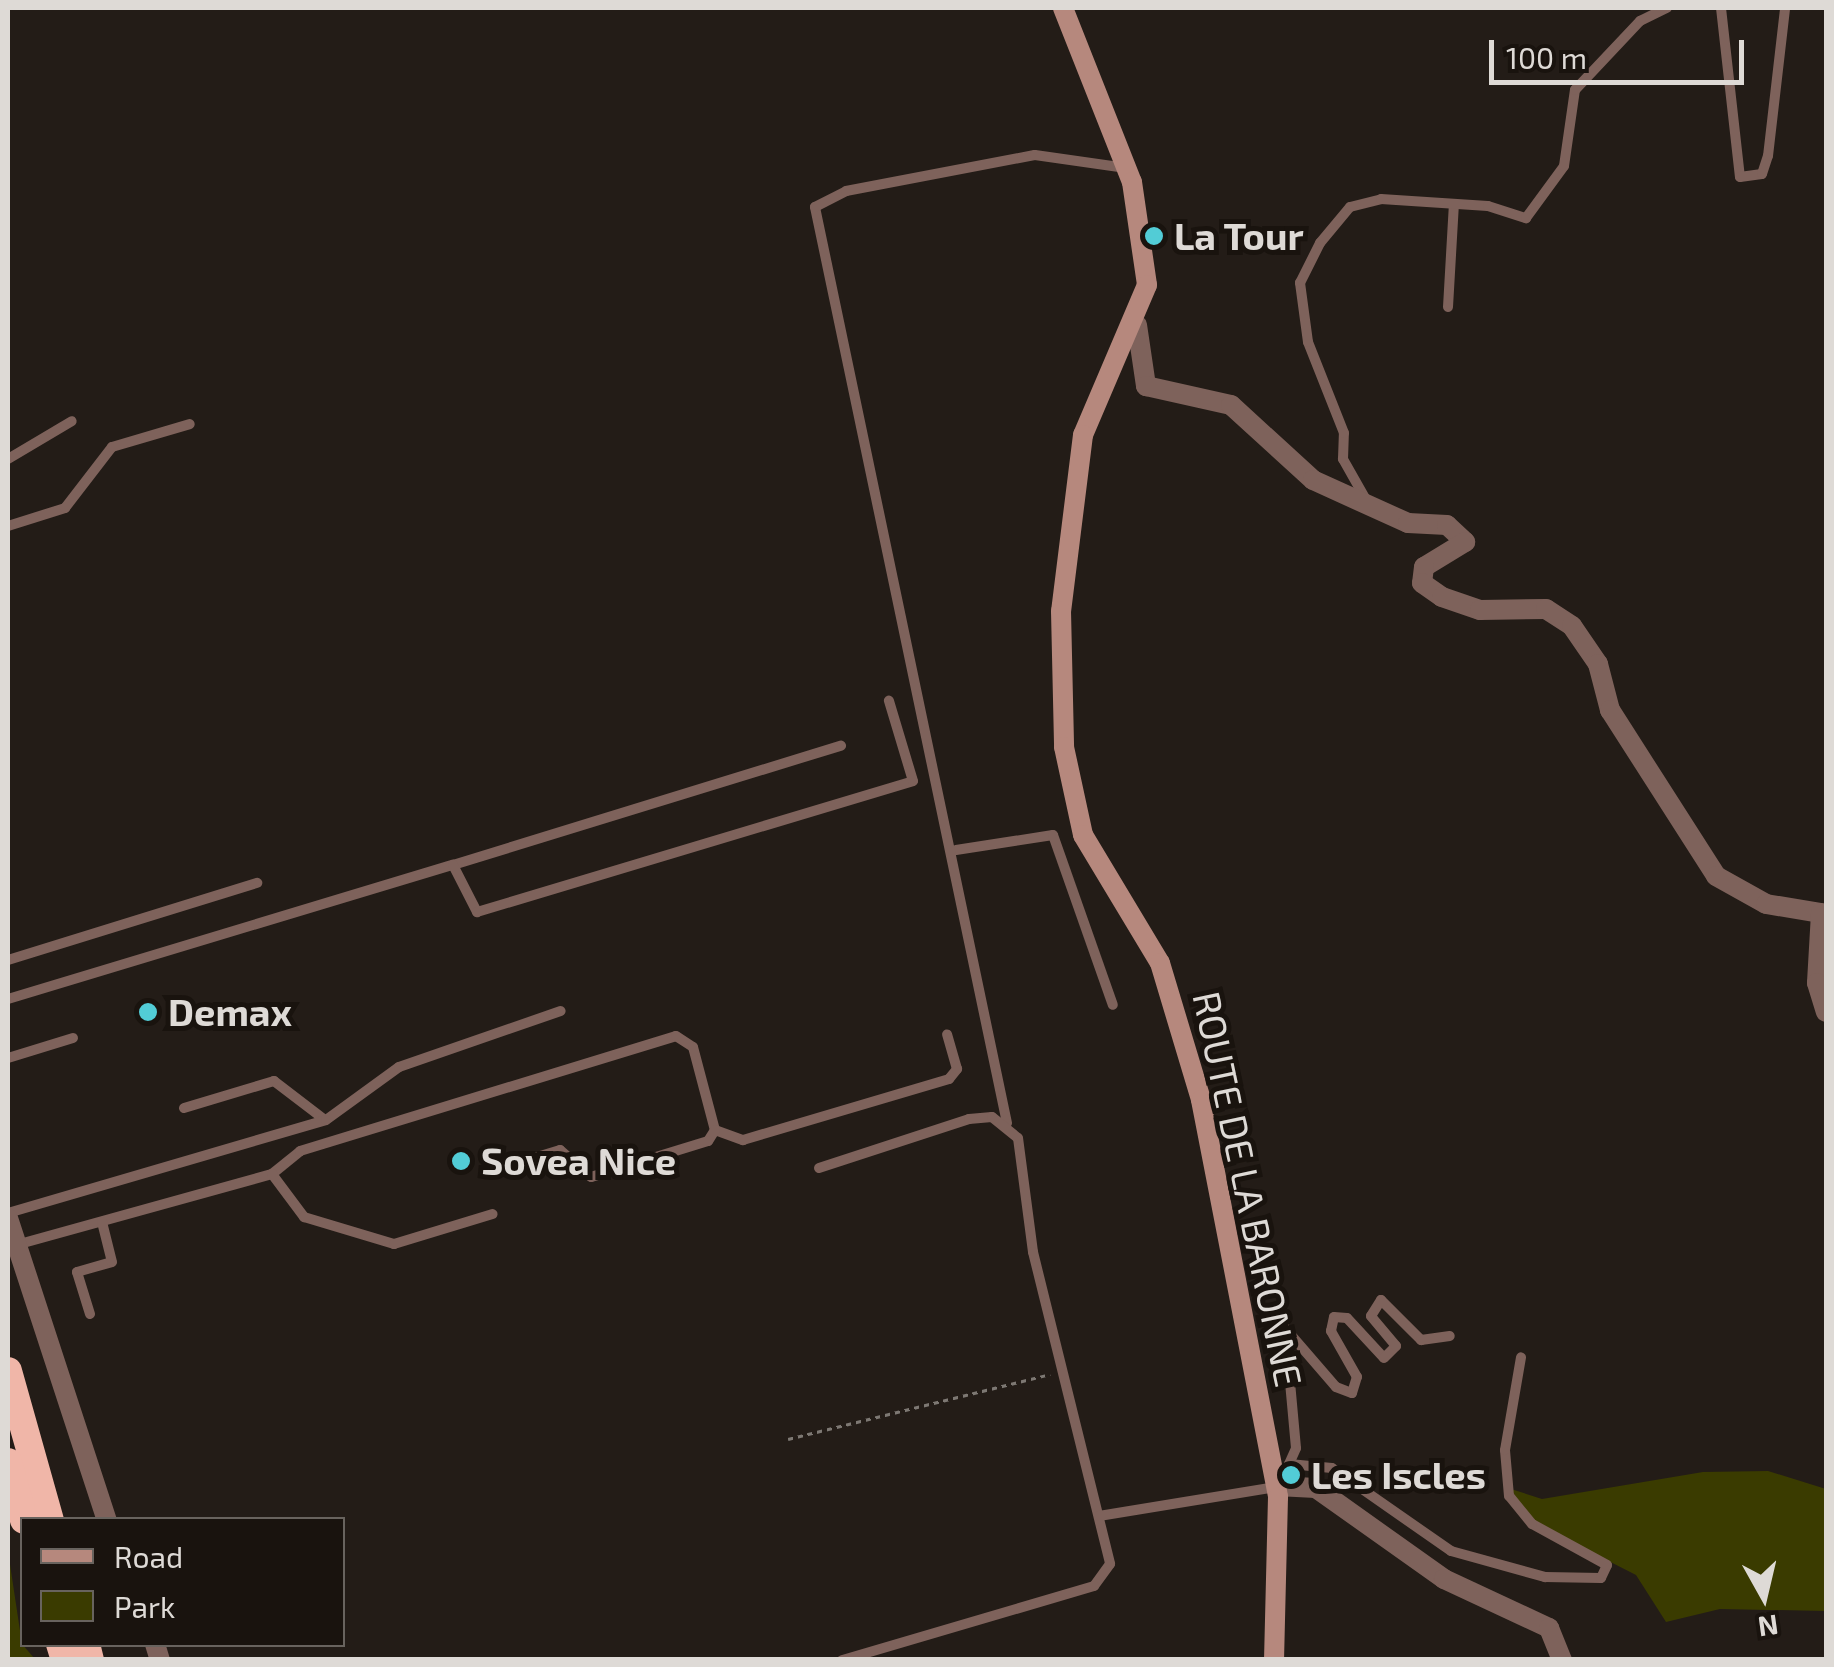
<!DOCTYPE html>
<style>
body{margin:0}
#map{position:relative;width:1834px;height:1667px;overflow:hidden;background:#231c17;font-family:"Exo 2",sans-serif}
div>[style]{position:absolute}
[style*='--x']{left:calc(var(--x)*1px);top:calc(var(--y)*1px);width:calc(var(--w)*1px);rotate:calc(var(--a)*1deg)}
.green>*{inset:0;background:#3a3b00}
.path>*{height:2.5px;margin-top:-1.25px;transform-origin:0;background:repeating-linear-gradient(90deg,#7d7873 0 5px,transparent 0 10px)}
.service>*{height:10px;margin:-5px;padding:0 5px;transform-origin:5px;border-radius:5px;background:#7e625b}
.minor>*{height:20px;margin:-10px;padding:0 10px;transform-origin:10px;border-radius:10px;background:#7e625b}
.secondary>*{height:20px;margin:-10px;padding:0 10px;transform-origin:10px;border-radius:10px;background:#b6887d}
.trunk>*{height:28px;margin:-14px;padding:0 14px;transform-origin:14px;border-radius:14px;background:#f0b6a8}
.dots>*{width:28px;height:28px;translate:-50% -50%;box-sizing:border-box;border:5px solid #19130e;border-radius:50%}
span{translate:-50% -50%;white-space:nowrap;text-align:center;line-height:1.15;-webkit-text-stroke:10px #19130e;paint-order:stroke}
.poi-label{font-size:38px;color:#dedad6;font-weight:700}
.left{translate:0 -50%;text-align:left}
.street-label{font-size:38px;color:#dedad6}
.frame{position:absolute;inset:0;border:10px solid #dedad6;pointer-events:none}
.legend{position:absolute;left:20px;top:1517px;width:325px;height:130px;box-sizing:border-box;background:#19130e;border:2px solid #68635e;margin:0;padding:12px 18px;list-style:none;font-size:30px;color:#dedad6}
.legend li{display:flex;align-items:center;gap:20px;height:50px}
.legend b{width:50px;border:2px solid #68635e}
.north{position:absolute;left:1714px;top:1547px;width:100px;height:100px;-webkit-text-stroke:8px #19130e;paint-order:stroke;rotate:172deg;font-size:28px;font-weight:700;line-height:40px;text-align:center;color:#dedad6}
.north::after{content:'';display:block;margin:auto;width:35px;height:45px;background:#dedad6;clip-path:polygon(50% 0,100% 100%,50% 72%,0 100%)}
.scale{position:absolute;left:1489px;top:40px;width:255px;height:45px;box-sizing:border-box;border:5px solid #dedad6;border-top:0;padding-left:12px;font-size:30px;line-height:35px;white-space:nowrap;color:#dedad6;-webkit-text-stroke:8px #19130e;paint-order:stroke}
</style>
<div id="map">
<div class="green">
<div style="clip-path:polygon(1768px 1471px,1826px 1489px,1826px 1611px,1720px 1609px,1666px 1622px,1636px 1575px,1528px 1520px,1511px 1489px,1542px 1499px,1703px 1472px)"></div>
<div style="clip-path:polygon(8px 1551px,22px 1644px,35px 1659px,8px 1659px)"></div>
</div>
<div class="path">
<div style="--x:788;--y:1439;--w:270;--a:-13.9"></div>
</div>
<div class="service">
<div style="--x:1721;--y:8;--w:170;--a:83.6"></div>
<div style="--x:1740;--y:177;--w:22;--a:-8"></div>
<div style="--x:1762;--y:174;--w:19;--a:-72"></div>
<div style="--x:1768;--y:156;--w:149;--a:-83.4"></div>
<div style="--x:1448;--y:307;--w:103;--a:-86.7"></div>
<div style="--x:8;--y:459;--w:74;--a:-30.7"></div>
<div style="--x:1369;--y:505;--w:53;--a:-119.5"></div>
<div style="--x:1343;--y:459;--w:26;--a:-88"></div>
<div style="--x:1344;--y:433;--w:98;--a:-111.6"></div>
<div style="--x:1308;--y:342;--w:60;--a:-97.7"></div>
<div style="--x:1300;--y:283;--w:45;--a:-63.4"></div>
<div style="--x:1320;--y:243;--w:47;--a:-50.2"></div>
<div style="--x:1350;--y:207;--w:32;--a:-14"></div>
<div style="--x:1381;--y:199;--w:107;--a:3.7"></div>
<div style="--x:1488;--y:206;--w:40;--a:18"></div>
<div style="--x:1526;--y:218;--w:64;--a:-53.8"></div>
<div style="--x:1564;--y:166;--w:77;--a:-81.8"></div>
<div style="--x:1575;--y:90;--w:95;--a:-46.7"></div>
<div style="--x:1640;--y:21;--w:30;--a:-26"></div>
<div style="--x:8;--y:526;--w:60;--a:-17.5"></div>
<div style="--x:65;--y:508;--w:77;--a:-52.4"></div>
<div style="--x:112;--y:447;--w:81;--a:-16.4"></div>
<div style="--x:956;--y:850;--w:98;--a:-8.8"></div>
<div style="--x:1053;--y:835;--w:180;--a:70.6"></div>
<div style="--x:453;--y:865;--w:406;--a:-17.1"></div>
<div style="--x:8;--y:960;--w:261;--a:-17.2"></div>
<div style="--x:8;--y:999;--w:465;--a:-16.8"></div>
<div style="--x:453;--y:865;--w:53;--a:62.9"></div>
<div style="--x:477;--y:912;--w:455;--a:-16.7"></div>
<div style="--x:913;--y:781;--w:84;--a:-106.7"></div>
<div style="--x:8;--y:1058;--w:68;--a:-17.1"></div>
<div style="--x:184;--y:1108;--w:94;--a:-16.7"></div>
<div style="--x:274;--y:1081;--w:64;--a:37.4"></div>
<div style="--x:1007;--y:1123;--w:936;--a:-101.84"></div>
<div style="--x:815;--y:207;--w:35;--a:-27"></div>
<div style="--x:846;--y:191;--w:192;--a:-10.8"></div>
<div style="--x:1035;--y:155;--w:92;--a:8.1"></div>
<div style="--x:715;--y:1130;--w:30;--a:20"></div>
<div style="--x:743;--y:1140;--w:215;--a:-16.5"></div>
<div style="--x:949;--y:1079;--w:13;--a:-51"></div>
<div style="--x:957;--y:1069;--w:36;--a:-106"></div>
<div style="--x:819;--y:1168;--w:158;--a:-18.1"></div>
<div style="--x:969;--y:1119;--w:23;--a:-5"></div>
<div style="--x:992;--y:1117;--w:33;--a:39"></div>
<div style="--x:1018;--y:1138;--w:115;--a:82.5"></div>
<div style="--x:1033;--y:1252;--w:321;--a:76.1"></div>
<div style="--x:1110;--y:1564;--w:27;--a:126"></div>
<div style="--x:1094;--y:1586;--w:263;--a:163.6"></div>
<div style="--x:272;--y:1174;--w:36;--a:-39"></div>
<div style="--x:300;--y:1151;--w:393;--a:-17"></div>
<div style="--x:676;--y:1036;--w:20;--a:33"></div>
<div style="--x:693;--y:1047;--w:86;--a:75.2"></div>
<div style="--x:715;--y:1130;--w:13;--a:122"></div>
<div style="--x:708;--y:1141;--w:122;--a:162.9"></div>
<div style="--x:591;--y:1177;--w:41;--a:-138.9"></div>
<div style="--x:560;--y:1150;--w:24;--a:163"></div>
<div style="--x:8;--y:1213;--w:331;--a:-16.3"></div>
<div style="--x:326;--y:1120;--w:90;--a:-36"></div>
<div style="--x:399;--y:1067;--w:171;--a:-19.1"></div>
<div style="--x:16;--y:1245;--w:266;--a:-15.5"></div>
<div style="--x:272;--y:1174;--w:54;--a:53.3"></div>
<div style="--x:304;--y:1217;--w:94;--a:16.7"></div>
<div style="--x:394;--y:1244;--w:103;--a:-16.9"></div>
<div style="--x:90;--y:1314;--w:44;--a:-107.2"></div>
<div style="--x:77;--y:1272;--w:36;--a:-16"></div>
<div style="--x:112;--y:1262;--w:41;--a:-104"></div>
<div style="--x:1289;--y:1464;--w:43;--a:5.3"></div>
<div style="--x:1332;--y:1468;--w:145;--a:34.9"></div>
<div style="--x:1451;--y:1551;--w:98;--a:15.5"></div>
<div style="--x:1545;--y:1577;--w:56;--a:1"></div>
<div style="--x:1601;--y:1578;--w:14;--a:-65"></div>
<div style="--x:1607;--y:1565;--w:85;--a:-151.3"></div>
<div style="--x:1532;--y:1524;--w:36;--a:-129"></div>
<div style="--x:1509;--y:1496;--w:46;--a:-95"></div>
<div style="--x:1505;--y:1450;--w:94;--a:-80.2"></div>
<div style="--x:1289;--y:1464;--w:17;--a:-66"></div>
<div style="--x:1296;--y:1448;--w:121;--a:-95.2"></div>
<div style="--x:1285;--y:1328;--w:78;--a:49.2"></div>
<div style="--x:1336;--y:1387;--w:17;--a:21"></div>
<div style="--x:1352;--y:1393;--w:17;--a:-73"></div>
<div style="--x:1357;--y:1377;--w:53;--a:-119.5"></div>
<div style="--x:1331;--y:1331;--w:14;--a:-78"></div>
<div style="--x:1334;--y:1317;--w:13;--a:4"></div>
<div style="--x:1347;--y:1318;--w:54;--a:47.2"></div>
<div style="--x:1384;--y:1358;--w:17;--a:-45"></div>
<div style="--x:1396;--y:1346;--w:39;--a:-130"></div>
<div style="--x:1371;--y:1316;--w:19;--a:-58"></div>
<div style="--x:1381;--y:1300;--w:57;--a:45"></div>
<div style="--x:1421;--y:1340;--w:29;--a:-8"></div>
<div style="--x:1099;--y:1516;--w:179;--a:-9.3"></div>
</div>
<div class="minor">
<div style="--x:1137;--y:325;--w:62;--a:81.6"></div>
<div style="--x:1146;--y:386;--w:87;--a:12.6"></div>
<div style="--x:1231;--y:405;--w:111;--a:42.4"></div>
<div style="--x:1313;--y:480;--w:104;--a:24.4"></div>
<div style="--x:1408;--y:523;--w:39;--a:3"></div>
<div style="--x:1447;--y:525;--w:25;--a:43"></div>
<div style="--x:1465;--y:542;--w:48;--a:148.6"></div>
<div style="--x:1424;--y:567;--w:16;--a:97"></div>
<div style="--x:1422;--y:583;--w:24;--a:35"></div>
<div style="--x:1442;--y:597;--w:40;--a:18.9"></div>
<div style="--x:1480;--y:610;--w:66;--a:-0.9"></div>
<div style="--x:1546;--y:609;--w:31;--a:33"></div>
<div style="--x:1572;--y:626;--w:46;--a:55.6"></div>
<div style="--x:1598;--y:664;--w:48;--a:75.4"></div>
<div style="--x:1610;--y:710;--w:197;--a:57.4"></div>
<div style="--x:1716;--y:876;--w:57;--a:29.2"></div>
<div style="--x:1766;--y:904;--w:56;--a:9.3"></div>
<div style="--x:1821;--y:913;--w:70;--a:93.3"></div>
<div style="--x:1817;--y:983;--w:30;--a:73"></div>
<div style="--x:8;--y:1218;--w:318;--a:71.9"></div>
<div style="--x:1277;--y:1486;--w:39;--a:3"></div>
<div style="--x:1316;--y:1488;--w:157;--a:35.4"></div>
<div style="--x:1444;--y:1579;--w:116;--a:25"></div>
<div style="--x:1549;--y:1628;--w:35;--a:68"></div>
<div style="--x:155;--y:1644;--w:17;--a:73"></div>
</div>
<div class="secondary">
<div style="--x:1063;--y:8;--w:187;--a:68.4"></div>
<div style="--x:1132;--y:182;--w:104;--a:81.7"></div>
<div style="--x:1147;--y:285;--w:163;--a:113.1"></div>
<div style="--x:1083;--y:435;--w:177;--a:97.1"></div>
<div style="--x:1061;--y:611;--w:136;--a:88.7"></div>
<div style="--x:1064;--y:747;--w:90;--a:77.8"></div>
<div style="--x:1083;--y:835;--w:149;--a:59"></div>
<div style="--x:1160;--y:963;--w:143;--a:73.3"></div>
<div style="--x:1201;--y:1100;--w:404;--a:79"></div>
<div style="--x:1278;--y:1497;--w:163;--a:91.4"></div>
</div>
<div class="trunk">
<div style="--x:8;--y:1371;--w:155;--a:74.3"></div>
<div style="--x:8;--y:1462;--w:60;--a:74.6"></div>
<div style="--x:60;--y:1644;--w:17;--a:73"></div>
<div style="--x:86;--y:1644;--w:16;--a:76"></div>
</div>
<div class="dots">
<div style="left:1154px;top:236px;background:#52ccd6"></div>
<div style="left:148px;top:1012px;background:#52ccd6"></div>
<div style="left:461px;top:1161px;background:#52ccd6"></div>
<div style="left:1291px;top:1475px;background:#52ccd6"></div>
</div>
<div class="poi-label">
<span class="left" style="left:1174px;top:236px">La Tour</span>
<span class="left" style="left:168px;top:1012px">Demax</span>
<span class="left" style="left:481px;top:1161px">Sovea Nice</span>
<span class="left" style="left:1311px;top:1475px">Les Iscles</span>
</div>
<div class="street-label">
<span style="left:1248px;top:1189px;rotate:78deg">ROUTE DE LA BARONNE</span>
</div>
<div class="frame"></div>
<ul class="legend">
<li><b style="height:12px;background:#b6887d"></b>Road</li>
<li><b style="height:28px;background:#3a3b00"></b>Park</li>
</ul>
<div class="north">N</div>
<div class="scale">100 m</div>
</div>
